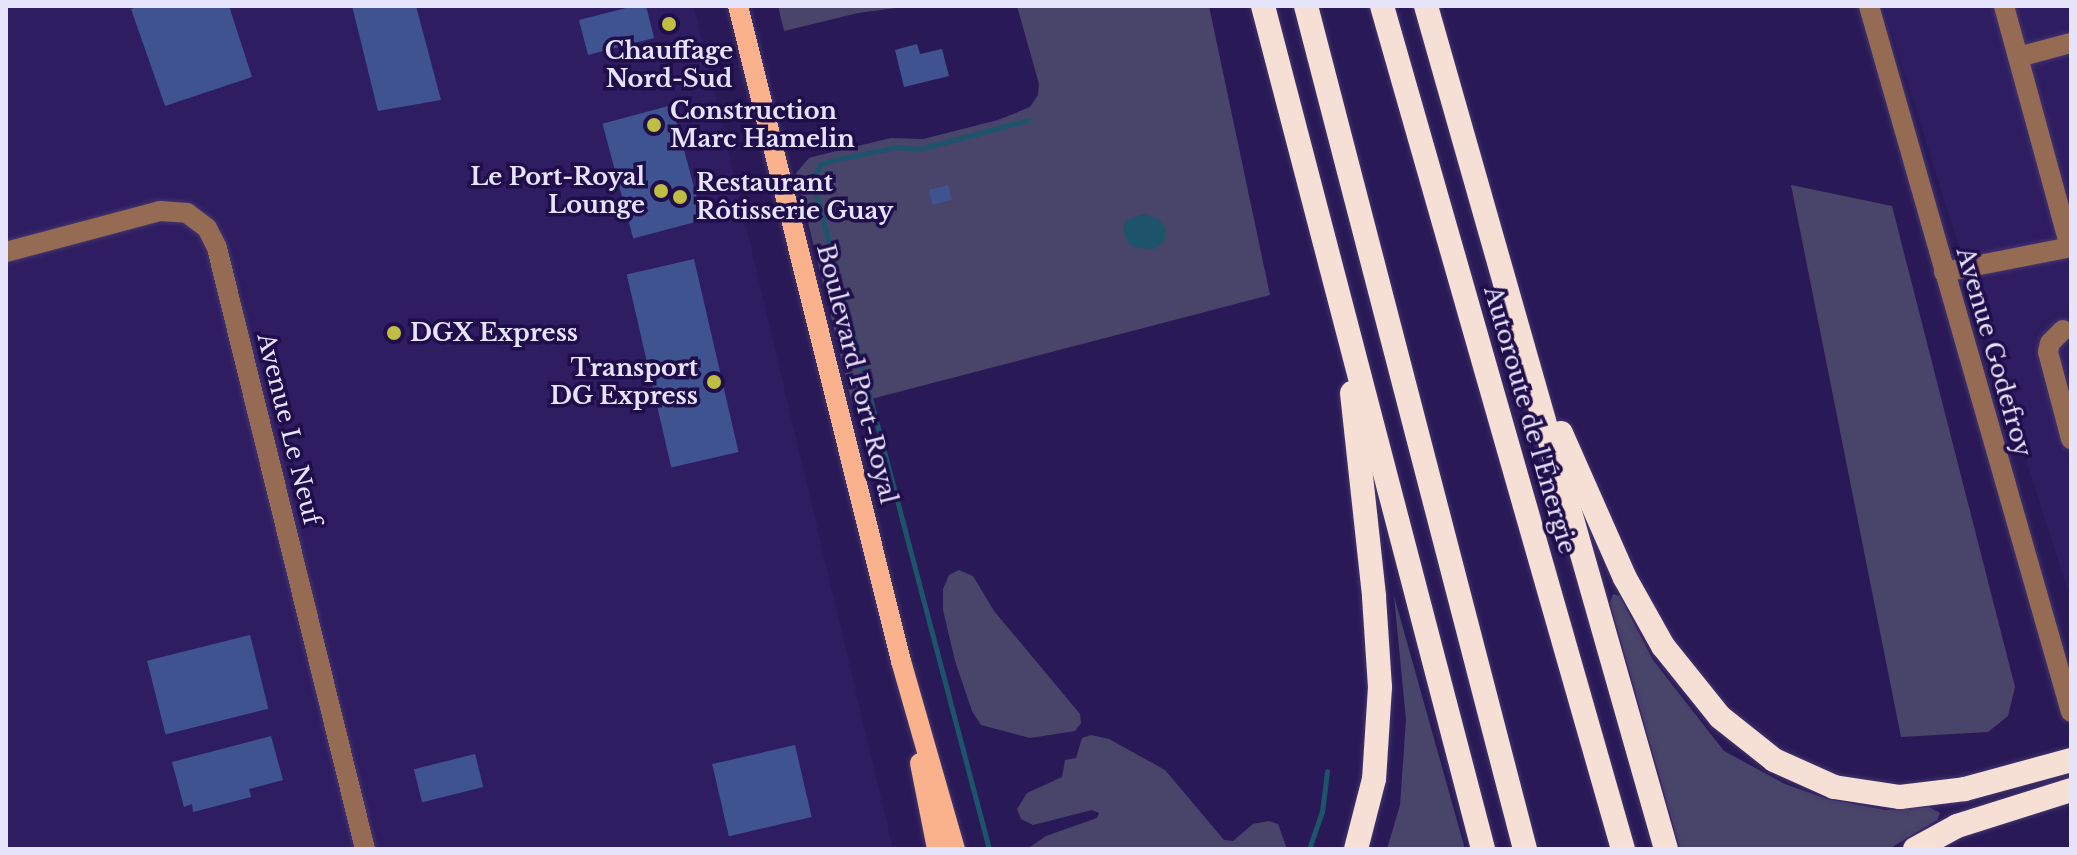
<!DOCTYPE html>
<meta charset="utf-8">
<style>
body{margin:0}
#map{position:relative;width:2077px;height:855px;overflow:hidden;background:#291a57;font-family:"Libre Baskerville",serif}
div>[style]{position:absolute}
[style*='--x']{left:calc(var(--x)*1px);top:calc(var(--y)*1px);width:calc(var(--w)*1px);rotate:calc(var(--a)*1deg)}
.built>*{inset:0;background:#2f1d62}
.green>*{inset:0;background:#49446a}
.water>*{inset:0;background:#1d546b}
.stream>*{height:5px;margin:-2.5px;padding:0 2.5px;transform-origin:2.5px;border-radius:2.5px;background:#1d546b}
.building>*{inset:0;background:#405391;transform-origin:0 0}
.roads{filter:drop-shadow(0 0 2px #43366e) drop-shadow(0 0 2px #43366e)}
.minor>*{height:20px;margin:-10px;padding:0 10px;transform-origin:10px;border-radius:10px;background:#966b54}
.major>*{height:20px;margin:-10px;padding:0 10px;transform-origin:10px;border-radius:10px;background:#fab28c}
.highway>*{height:24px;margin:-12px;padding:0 12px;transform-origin:12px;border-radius:12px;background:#f6dfd4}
.dots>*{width:22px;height:22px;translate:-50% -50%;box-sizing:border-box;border:4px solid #200e4b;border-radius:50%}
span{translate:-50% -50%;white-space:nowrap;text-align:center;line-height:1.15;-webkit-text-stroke:7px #200e4b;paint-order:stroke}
.poi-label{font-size:24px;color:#e6e4fb;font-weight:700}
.left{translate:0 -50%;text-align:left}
.right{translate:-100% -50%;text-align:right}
.street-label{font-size:24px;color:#e6e4fb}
.frame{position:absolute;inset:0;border:8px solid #e6e4fb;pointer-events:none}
</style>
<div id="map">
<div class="built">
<div style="clip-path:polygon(6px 6px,694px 6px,893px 849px,6px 849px)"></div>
<div style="clip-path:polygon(1883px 6px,2071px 6px,2071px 601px)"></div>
</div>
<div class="green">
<div style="clip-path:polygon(778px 6px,911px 6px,858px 13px,784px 31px)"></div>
<div style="clip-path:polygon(1017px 6px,1209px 6px,1270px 295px,852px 404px,796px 173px,809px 158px,820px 155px,891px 138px,923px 139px,998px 120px,1030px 107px,1038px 95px,1039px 84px)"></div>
<div style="clip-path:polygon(1791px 185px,1892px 206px,2015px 687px,2008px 716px,1988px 732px,1901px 737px)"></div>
<div style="clip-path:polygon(959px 570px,973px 576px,994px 611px,1080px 714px,1081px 723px,1075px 731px,1030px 738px,981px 725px,972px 711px,955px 661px,943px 610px,943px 589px,949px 575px)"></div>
<div style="clip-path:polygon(1613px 594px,1620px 596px,1653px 660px,1724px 751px,1785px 784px,1827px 799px,1885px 810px,1929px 807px,1940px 813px,1937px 820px,1889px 849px,1680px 849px,1610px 603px)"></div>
<div style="clip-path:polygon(1394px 596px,1465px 849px,1387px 849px,1400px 805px,1406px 720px)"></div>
<div style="clip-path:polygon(1091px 735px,1109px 739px,1165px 770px,1224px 840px,1233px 841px,1253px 824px,1269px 821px,1278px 824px,1287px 849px,1027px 849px,1046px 836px,1097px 818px,1099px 813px,1092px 810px,1033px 825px,1021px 819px,1017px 809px,1027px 793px,1062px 777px,1065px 760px,1076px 758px,1082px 738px)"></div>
</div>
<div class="water">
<div style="clip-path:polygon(1142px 214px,1158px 218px,1166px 229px,1164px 242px,1155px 249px,1137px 248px,1128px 243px,1123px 229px,1127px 220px)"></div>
</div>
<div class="stream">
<div style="--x:989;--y:849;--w:694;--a:-104.78"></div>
<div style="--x:812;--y:178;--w:17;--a:-57"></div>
<div style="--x:821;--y:164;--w:14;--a:-17"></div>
<div style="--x:834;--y:160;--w:63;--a:-11.8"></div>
<div style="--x:896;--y:147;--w:23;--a:5"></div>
<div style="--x:919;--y:149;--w:113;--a:-14.9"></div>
<div style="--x:1309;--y:849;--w:39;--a:-71"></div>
<div style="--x:1322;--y:812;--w:41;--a:-83"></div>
</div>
<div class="building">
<div style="clip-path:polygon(141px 6px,229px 6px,252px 77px,165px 106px,131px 9px)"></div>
<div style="clip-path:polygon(352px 6px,416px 6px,441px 100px,378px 111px)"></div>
<div style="clip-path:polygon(634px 6px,646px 6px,654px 38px,588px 55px,579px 20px)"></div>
<div style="clip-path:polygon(917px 44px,920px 54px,942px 49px,949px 76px,904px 87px,895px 50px)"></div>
<div style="left:672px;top:105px;width:119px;height:72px;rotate:75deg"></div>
<div style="left:948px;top:185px;width:15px;height:20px;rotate:74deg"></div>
<div style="left:694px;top:259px;width:198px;height:69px;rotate:77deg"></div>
<div style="left:250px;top:635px;width:76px;height:106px;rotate:76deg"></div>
<div style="clip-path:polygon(271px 736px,283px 780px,249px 789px,251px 797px,193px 812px,192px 804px,184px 807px,172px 762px)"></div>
<div style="left:795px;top:745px;width:74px;height:85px;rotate:77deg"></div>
<div style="left:475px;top:754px;width:34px;height:63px;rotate:76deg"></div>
</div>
<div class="roads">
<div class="minor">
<div style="--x:1869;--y:6;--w:734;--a:74.03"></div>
<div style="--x:2004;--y:6;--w:250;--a:74.7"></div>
<div style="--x:2018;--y:57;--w:55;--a:-14.8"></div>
<div style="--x:6;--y:252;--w:159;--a:-14.9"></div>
<div style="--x:160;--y:211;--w:27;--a:4"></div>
<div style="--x:187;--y:213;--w:25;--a:37"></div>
<div style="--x:207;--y:228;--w:22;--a:63"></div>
<div style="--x:217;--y:248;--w:619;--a:76.17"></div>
<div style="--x:1944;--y:272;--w:129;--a:-11.1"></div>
<div style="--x:2063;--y:330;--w:18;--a:135"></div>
<div style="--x:2050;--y:343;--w:9;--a:103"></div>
<div style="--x:2048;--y:352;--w:90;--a:75.2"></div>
</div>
<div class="major">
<div style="--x:738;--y:6;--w:675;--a:76.03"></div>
<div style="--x:901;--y:661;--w:196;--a:74"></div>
<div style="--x:920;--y:763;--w:88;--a:78.8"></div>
</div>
<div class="highway">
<div style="--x:1263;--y:6;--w:871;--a:75.37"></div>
<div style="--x:1306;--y:6;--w:871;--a:75.44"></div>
<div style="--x:1382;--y:6;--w:877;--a:74.05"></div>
<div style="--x:1426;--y:6;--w:876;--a:74.11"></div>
<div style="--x:1352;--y:393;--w:205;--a:83.8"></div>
<div style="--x:1374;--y:597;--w:90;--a:86.2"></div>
<div style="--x:1380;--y:687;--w:92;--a:93.7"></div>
<div style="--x:1374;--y:779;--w:72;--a:104.4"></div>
<div style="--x:1561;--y:433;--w:158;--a:66.2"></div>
<div style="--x:1625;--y:578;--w:78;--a:60.8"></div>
<div style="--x:1663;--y:646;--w:91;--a:51.2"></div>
<div style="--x:1720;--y:717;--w:69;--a:38.5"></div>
<div style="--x:1774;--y:760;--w:66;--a:24.2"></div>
<div style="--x:1834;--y:787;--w:67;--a:8.6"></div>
<div style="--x:1900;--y:797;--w:65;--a:-7"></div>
<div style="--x:1965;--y:789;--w:110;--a:-15.3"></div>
<div style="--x:1915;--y:849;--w:48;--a:-28.7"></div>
<div style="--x:1957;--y:826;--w:120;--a:-17.5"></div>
</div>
</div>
<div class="dots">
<div style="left:669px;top:24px;background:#bebf42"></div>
<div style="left:654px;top:125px;background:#bebf42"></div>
<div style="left:661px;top:191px;background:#bebf42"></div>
<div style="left:680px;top:197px;background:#bebf42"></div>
<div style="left:394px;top:333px;background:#bebf42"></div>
<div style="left:714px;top:382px;background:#bebf42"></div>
</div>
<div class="poi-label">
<span style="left:669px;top:65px">Chauffage<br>Nord-Sud</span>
<span class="left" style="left:670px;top:125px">Construction<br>Marc Hamelin</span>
<span class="right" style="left:645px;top:191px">Le Port-Royal<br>Lounge</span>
<span class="left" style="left:696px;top:197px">Restaurant<br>Rôtisserie Guay</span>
<span class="left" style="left:410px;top:333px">DGX Express</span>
<span class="right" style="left:698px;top:382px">Transport<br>DG Express</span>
</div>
<div class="street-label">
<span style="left:1994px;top:352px;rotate:74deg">Avenue Godefroy</span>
<span style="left:857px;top:374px;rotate:76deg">Boulevard Port-Royal</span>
<span style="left:1530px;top:420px;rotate:74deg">Autoroute de l'Énergie</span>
<span style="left:289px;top:429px;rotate:76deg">Avenue Le Neuf</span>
</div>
<div class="frame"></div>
</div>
